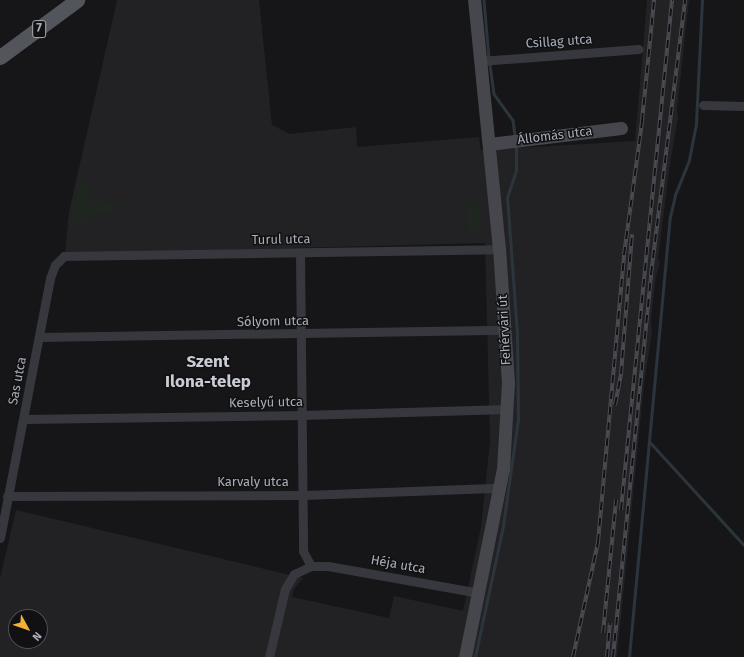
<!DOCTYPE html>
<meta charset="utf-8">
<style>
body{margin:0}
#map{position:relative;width:744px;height:657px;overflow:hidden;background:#161618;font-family:"Fira Sans",sans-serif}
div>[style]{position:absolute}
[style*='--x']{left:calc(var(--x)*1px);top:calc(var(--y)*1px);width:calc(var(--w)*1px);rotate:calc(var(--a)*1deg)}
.built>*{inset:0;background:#222225}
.green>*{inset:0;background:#1e261f;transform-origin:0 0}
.stream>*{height:2.5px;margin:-1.25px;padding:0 1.25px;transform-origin:1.25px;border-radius:1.25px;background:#2c353c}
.street>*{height:9px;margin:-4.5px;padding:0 4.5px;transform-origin:4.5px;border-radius:4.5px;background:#37383d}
.secondary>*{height:13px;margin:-6.5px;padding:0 6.5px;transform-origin:6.5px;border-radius:6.5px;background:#45474d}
.primary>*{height:15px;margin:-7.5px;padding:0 7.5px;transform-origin:7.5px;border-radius:7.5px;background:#53555c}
.rail>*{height:4px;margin-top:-2px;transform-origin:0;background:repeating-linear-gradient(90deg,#111113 0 8px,#4a4c52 0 16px);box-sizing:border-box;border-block:1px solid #4a4c52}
span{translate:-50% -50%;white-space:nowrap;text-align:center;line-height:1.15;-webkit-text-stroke:3px #111113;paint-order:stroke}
.shield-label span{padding:1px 3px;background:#111113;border:1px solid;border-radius:3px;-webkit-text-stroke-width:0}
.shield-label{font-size:12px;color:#a8adb8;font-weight:700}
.street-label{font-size:13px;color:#a8adb8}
.district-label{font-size:17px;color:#c9ccd4;font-weight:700}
.north{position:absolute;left:8px;top:609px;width:40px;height:40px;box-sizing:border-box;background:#111113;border:1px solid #4d4f55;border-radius:50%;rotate:130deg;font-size:11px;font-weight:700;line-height:16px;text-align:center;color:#a8adb8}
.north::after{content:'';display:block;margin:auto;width:14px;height:18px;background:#f2b134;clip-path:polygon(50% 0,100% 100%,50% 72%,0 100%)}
</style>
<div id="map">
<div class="built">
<div style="clip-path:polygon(evenodd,117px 0,259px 0,272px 125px,290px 134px,356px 127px,357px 147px,479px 137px,481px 150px,635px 141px,647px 0,689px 0,677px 109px,678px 118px,670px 164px,658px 259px,660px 263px,656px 276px,651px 319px,652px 333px,644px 384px,617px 657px,0 657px,0 578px,16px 510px,303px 578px,294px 589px,292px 597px,389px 618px,394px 596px,463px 611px,481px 527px,490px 441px,485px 243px,65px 254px,69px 212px,117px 0,16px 617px,40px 617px,40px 641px,16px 641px,16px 617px)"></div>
</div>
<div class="green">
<div style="clip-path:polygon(78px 184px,85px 184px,92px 200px,120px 203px,119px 207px,109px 214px,102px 213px,89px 218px,81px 225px,75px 222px,71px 217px)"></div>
<div style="left:478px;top:202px;width:29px;height:13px;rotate:84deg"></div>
</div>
<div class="stream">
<div style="--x:484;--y:0;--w:58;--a:85.1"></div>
<div style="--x:490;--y:65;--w:29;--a:82"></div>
<div style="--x:494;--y:94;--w:32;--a:54"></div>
<div style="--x:513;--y:120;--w:16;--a:83"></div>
<div style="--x:650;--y:442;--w:139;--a:47.6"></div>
<div style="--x:475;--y:657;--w:134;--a:-77.9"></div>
<div style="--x:503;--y:526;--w:108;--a:-82"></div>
<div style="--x:518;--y:419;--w:86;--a:-90.7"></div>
<div style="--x:517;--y:333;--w:135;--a:-94.2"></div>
<div style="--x:507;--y:198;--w:29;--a:-72"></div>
<div style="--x:516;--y:170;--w:24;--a:-90"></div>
<div style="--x:629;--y:657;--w:442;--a:-84.7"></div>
<div style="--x:670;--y:217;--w:23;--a:-77"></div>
<div style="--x:675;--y:195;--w:38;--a:-68"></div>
<div style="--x:689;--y:160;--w:38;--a:-79"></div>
<div style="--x:696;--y:123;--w:123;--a:-87.2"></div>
</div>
<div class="street">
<div style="--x:480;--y:61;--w:159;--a:-4.3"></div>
<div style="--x:703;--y:105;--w:41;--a:1.4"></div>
<div style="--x:300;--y:253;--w:298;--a:89.4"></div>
<div style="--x:303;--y:551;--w:17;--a:62"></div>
<div style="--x:40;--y:337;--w:466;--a:-0.9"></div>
<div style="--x:24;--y:419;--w:278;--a:-0.8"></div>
<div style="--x:302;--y:415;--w:206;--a:-1.7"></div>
<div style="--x:7;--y:496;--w:297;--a:-0.2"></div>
<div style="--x:304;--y:495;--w:195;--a:-2.1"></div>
<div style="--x:0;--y:538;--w:265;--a:-79.1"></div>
<div style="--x:50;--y:278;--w:14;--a:-69"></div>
<div style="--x:55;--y:265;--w:13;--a:-45"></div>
<div style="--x:64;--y:256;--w:435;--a:-0.9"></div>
<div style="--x:269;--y:657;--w:70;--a:-76.8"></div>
<div style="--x:285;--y:589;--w:17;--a:-59"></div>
<div style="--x:294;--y:574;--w:19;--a:-25"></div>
<div style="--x:311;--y:566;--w:17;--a:0"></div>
<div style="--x:328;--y:566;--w:154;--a:10.1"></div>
</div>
<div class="secondary">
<div style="--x:489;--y:144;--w:133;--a:-6.9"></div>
<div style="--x:465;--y:657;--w:192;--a:-78.6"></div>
<div style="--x:503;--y:469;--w:86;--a:-86.7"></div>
<div style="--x:508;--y:383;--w:134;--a:-93.8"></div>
<div style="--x:499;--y:249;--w:250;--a:-95.7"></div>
</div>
<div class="primary">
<div style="--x:0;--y:57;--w:96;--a:-36.5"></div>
</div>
<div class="rail">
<div style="--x:615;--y:405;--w:32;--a:-79"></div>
<div style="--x:621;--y:374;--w:140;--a:-85.5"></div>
<div style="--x:621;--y:510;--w:513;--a:-84.29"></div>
<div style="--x:603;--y:633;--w:134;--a:-84.4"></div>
<div style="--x:573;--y:657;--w:118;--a:-77.7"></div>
<div style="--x:598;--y:542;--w:288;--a:-84.8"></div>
<div style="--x:624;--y:255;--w:135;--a:-82.3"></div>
<div style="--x:642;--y:121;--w:122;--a:-84.3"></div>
<div style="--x:607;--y:657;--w:34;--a:-85"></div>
<div style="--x:613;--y:657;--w:385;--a:-84.3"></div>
<div style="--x:651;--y:274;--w:276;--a:-82.9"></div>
</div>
<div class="shield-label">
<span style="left:39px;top:29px">7</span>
</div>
<div class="street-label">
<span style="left:559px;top:42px;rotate:-4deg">Csillag utca</span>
<span style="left:555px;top:136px;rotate:-7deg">Állomás utca</span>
<span style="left:281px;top:240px;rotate:-1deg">Turul utca</span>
<span style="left:273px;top:322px;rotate:-1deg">Sólyom utca</span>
<span style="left:505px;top:330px;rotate:-93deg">Fehérvári út</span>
<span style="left:18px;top:381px;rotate:-79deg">Sas utca</span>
<span style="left:266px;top:403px;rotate:-1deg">Keselyű utca</span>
<span style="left:253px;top:482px">Karvaly utca</span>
<span style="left:398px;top:565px;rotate:10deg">Héja utca</span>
</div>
<div class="district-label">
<span style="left:208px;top:372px">Szent<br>Ilona-telep</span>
</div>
<div class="north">N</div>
</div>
